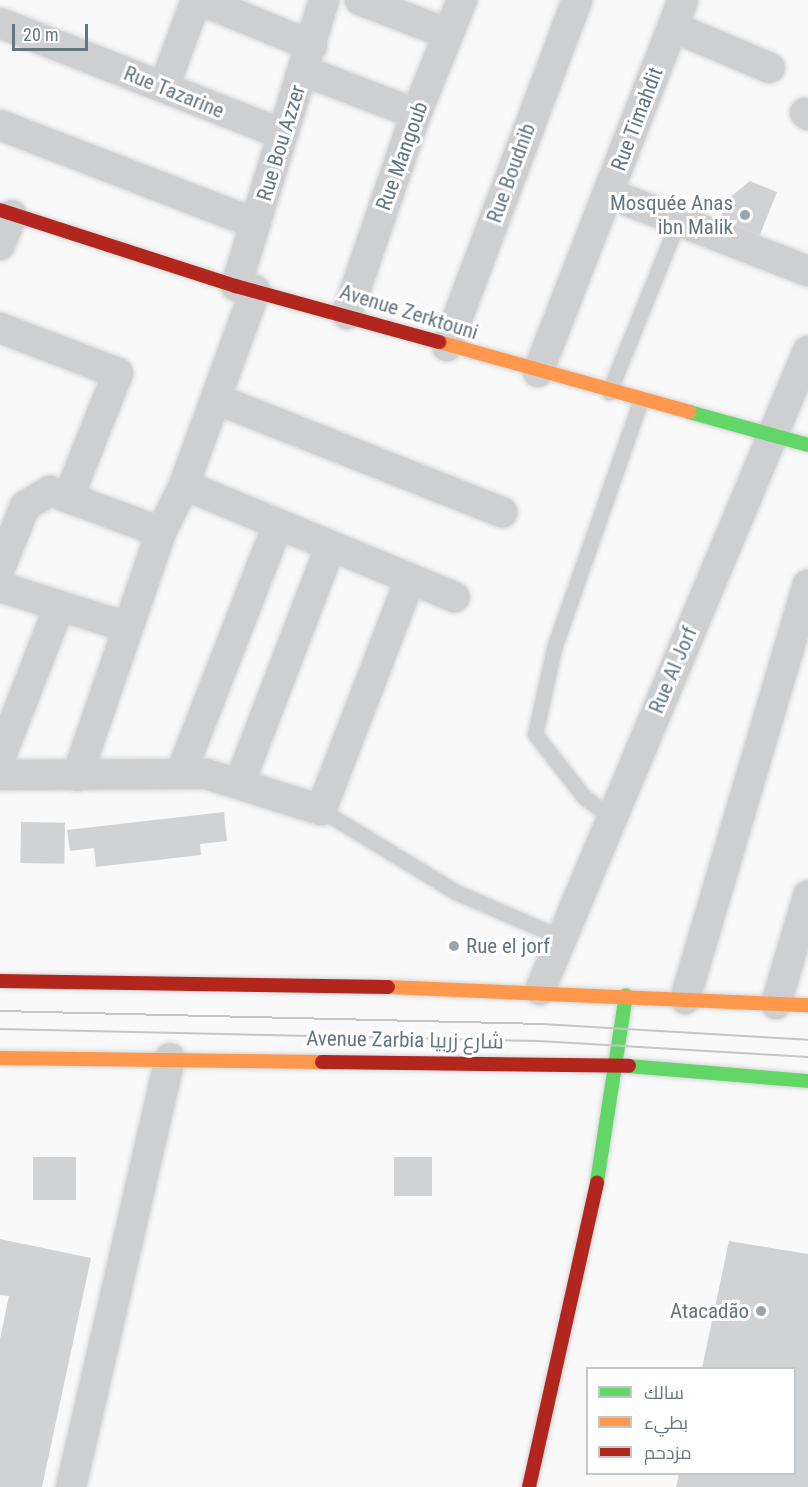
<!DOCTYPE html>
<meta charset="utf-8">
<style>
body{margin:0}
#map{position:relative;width:808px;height:1487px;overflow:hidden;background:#f9f9f9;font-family:"Roboto Condensed",Cairo,sans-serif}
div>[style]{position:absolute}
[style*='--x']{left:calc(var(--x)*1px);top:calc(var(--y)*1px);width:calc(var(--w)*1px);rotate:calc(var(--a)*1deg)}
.building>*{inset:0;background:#d0d2d3;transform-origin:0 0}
.roads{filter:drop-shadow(0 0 2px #d5d6d7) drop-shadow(0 0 2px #d5d6d7)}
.lane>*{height:15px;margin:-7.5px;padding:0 7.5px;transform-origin:7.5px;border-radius:7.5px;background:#cecfd0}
.street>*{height:30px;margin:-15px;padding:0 15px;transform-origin:15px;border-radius:15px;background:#cecfd0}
.fast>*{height:14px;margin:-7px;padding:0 7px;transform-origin:7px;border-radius:7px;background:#63d668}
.slow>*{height:14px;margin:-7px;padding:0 7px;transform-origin:7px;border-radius:7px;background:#ff974d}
.jam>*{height:14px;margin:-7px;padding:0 7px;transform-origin:7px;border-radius:7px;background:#b3261e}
.tram>*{height:1.5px;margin:-0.75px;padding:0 0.75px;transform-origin:0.75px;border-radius:0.75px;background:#c3c5c6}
.dots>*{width:16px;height:16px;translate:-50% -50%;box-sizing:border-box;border:3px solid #fff;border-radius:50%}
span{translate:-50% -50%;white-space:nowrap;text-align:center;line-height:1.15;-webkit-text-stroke:6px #fff;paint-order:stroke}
.street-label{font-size:21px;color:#657683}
.poi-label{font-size:21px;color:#657683}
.right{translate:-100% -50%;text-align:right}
.left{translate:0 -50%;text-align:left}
.legend{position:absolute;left:586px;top:1367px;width:210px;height:108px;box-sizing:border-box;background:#fff;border:2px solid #c1c8cd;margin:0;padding:8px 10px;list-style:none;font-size:18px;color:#657683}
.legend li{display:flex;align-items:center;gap:12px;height:30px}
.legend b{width:30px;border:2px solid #c1c8cd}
.scale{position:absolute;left:12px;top:24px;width:76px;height:27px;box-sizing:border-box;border:3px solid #657683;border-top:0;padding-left:8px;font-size:18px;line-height:21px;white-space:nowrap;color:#657683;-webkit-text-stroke:4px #fff;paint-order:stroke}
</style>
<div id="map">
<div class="building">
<div style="clip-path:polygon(750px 181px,777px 192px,755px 247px,714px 231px,729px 198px)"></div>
<div style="clip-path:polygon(224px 812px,227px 841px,200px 844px,201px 855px,96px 867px,94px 848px,70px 851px,67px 830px)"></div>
<div style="left:21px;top:822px;width:44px;height:41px;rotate:1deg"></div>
<div style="left:33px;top:1157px;width:43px;height:43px"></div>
<div style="left:394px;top:1157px;width:38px;height:39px"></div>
<div style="clip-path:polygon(0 1239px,91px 1258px,42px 1487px,0 1487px,0 1339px,9px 1296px,0 1295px)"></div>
<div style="clip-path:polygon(729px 1241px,808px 1254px,808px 1487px,676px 1487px,679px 1474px,794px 1474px,794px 1368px,702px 1368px)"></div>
</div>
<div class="roads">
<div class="lane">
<div style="--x:609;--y:392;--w:184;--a:-68"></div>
<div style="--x:321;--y:810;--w:158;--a:31.3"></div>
<div style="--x:456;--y:892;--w:116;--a:23.5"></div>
<div style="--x:612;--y:818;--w:35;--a:-143"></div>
<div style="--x:584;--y:797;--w:80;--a:-127.9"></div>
<div style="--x:535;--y:734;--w:88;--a:-77.5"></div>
<div style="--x:554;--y:648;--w:263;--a:-70.7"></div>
</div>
<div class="street">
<div style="--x:200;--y:0;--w:121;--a:22.3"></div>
<div style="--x:360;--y:0;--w:94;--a:21.1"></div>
<div style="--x:0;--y:23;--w:303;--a:21.5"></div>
<div style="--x:673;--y:27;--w:105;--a:22.9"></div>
<div style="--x:304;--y:71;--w:120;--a:21"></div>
<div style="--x:164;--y:87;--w:93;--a:-69.8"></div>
<div style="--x:805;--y:113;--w:4;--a:34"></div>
<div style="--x:0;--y:125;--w:274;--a:21.1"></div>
<div style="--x:610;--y:194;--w:212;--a:21.3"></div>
<div style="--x:0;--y:245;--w:32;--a:-68"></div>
<div style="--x:236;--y:286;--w:299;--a:-72.9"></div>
<div style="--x:347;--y:314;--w:212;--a:-71"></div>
<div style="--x:416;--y:114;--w:123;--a:-68"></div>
<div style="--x:0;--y:328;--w:126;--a:20.9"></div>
<div style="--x:118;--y:373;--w:132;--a:111.7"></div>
<div style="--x:447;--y:346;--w:370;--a:-69.4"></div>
<div style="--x:538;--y:372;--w:399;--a:-68.7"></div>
<div style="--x:216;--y:399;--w:308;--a:21.6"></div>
<div style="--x:184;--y:485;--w:293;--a:22.5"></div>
<div style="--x:0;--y:568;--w:67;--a:-68"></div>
<div style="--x:25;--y:506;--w:29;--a:-31"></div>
<div style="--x:50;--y:491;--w:118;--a:20.3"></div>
<div style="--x:0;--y:587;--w:133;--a:17.5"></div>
<div style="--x:0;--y:758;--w:160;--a:-68.7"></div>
<div style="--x:181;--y:773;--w:264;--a:-68.7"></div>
<div style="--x:0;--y:775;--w:206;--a:-0.3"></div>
<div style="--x:206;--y:774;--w:121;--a:17.4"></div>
<div style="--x:321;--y:810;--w:248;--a:-68.9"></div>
<div style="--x:77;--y:776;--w:258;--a:-71"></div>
<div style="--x:161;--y:532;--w:52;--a:-63.9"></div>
<div style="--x:184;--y:485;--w:207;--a:-69.9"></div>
<div style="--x:240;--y:782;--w:251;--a:-69"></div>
<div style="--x:540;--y:990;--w:693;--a:-67.25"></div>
<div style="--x:685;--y:999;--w:432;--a:-73.5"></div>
<div style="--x:776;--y:1004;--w:113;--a:-73.5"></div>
<div style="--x:71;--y:1487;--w:440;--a:-77"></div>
</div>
<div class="fast">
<div style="--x:689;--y:412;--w:123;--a:15.5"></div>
<div style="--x:629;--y:1066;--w:180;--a:4.8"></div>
<div style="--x:597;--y:1182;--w:189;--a:-81.2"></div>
</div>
<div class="slow">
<div style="--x:439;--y:342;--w:260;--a:15.6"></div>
<div style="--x:388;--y:987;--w:420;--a:2.5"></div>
<div style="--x:0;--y:1058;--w:322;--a:0.7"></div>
</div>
<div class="jam">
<div style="--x:0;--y:210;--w:248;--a:17.9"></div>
<div style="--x:236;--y:286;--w:211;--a:15.4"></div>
<div style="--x:0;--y:981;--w:388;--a:0.9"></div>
<div style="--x:322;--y:1062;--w:307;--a:0.7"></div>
<div style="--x:529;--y:1487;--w:312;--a:-77.4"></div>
</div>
</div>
<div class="tram">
<div style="--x:0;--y:1011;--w:542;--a:1.37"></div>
<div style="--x:542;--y:1024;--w:266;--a:3.4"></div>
<div style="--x:0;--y:1029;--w:539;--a:1.28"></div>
<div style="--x:539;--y:1041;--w:269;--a:3.4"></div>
</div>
<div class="dots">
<div style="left:745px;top:215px;background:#99a4ac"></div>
<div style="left:454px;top:946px;background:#99a4ac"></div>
<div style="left:761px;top:1311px;background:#99a4ac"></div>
</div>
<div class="street-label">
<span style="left:174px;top:92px;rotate:22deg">Rue Tazarine</span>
<span style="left:637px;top:119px;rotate:-69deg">Rue Timahdit</span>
<span style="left:281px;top:143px;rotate:-73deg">Rue Bou Azzer</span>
<span style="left:402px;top:156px;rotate:-70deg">Rue Mangoub</span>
<span style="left:511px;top:173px;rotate:-70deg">Rue Boudnib</span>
<span style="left:409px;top:312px;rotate:17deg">Avenue Zerktouni</span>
<span style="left:673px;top:670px;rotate:-67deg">Rue Al Jorf</span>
<span style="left:405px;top:1040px;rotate:1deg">Avenue Zarbia شارع زربيا</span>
</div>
<div class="poi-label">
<span class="right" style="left:733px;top:215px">Mosquée Anas<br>ibn Malik</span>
<span class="left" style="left:466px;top:946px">Rue el jorf</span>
<span class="right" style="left:749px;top:1311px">Atacadão</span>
</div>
<ul class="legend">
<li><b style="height:8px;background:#63d668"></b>سالك</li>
<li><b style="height:8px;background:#ff974d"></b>بطيء</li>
<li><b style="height:8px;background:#b3261e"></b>مزدحم</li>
</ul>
<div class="scale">20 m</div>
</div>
